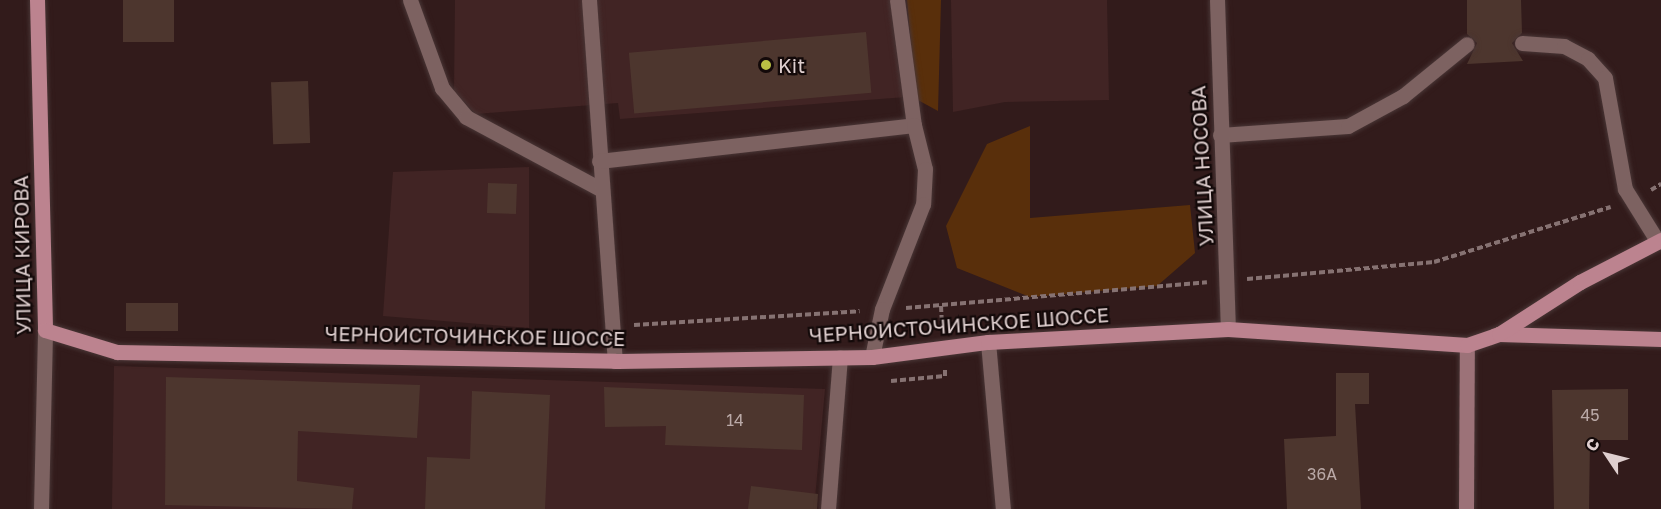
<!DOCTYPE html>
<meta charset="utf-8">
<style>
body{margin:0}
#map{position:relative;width:1661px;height:509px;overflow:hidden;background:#321b1b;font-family:"Golos Text",sans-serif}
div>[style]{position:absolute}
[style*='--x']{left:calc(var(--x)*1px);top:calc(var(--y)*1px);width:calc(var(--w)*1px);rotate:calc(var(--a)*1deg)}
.built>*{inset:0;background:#412424}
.green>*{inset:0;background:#592f0b}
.building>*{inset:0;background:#4d362e;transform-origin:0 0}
.path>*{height:4px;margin-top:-2px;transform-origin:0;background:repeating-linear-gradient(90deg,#867272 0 6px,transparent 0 9px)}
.roads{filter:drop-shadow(0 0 2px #493636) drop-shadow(0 0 2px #493636)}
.lane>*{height:15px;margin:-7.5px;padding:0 7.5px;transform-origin:7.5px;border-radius:7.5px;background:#7d6261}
.street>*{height:15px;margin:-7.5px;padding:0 7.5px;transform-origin:7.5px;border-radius:7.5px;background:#7d6261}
.secondary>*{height:15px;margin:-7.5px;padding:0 7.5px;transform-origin:7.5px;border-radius:7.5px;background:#9c7278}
.primary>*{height:15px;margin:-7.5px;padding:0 7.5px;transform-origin:7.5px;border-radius:7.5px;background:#bc838f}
.dots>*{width:16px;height:16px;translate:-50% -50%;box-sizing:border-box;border:3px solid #130909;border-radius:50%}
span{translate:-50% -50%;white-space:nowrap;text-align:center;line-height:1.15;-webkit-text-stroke:4.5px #130909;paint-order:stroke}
.number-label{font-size:16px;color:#baa9a7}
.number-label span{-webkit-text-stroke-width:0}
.poi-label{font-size:20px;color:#dfcfcf}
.left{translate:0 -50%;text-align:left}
.street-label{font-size:20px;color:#dfcfcf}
.north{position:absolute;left:1577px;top:425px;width:60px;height:60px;-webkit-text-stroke:4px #130909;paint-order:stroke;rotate:305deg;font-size:16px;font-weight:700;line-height:24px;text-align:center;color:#dfcfcf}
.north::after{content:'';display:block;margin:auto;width:21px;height:27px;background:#dfcfcf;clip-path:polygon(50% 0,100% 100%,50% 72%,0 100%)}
</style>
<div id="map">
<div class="built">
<div style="clip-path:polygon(455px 0,897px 0,906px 97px,620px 119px,618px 103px,476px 114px,454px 91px)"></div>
<div style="clip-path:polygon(951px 0,1107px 0,1109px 100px,1005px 102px,953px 112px)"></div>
<div style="clip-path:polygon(529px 167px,529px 328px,383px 316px,393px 172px)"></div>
<div style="clip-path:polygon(114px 366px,825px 389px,814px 509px,112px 509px)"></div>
</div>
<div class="green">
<div style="clip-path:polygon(907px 0,941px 0,938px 111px,916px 99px)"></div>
<div style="clip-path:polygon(1030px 126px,1030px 218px,1190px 205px,1195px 253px,1157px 286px,1030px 297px,957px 268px,946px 226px,987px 144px)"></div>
</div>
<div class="building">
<div style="left:123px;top:0;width:51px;height:42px"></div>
<div style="clip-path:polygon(1467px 0,1521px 0,1522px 33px,1512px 43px,1523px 61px,1467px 64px,1477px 43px,1467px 34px)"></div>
<div style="left:866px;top:32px;width:61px;height:238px;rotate:85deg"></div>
<div style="left:308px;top:81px;width:62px;height:37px;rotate:88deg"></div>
<div style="left:488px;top:183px;width:29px;height:30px;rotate:2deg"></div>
<div style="left:126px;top:303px;width:52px;height:28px"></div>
<div style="clip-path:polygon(1336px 373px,1369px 373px,1369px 404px,1355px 404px,1361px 509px,1287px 509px,1284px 439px,1336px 436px)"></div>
<div style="clip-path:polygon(166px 377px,420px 385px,417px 438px,298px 431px,297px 481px,354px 488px,352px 509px,165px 505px)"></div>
<div style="clip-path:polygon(604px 387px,804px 395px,802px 450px,665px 445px,666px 426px,605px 427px)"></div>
<div style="clip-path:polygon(1628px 389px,1628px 440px,1590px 440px,1589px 509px,1554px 509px,1552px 390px)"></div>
<div style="clip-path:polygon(472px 391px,550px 395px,545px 509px,425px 509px,427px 457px,470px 459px)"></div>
<div style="clip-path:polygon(751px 486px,818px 494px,817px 509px,748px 509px)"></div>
</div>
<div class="path">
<div style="--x:1651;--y:190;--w:12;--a:-31"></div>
<div style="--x:1247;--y:279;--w:188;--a:-5.2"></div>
<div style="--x:1434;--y:262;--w:185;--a:-17.3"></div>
<div style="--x:941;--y:306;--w:20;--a:87"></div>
<div style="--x:906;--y:308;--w:302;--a:-4.9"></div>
<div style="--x:634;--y:325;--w:226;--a:-3.5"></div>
<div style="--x:891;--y:381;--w:54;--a:-5.3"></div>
<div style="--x:945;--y:376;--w:6;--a:-90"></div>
</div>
<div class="roads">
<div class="lane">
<div style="--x:410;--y:0;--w:94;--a:70"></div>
<div style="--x:442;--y:88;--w:38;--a:50"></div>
<div style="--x:466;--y:117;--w:152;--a:28.2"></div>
<div style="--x:589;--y:0;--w:362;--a:85.9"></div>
<div style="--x:897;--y:0;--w:126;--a:82.3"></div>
<div style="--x:1522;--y:43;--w:42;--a:4.1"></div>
<div style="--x:1564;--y:46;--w:27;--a:28"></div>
<div style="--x:1588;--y:59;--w:25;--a:48"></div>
<div style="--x:1605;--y:78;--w:113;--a:79.8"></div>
<div style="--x:1625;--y:189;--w:62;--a:58.1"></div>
<div style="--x:1220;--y:135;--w:128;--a:-4"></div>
<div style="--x:1348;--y:126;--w:63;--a:-28.6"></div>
<div style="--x:1403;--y:96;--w:82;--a:-39.1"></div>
<div style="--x:599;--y:161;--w:317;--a:-6.5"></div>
<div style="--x:914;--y:125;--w:45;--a:76"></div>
<div style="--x:925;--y:169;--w:35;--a:93"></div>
<div style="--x:923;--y:204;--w:113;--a:111.3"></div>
<div style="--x:882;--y:309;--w:49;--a:101.8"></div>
<div style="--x:988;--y:342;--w:168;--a:84.9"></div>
<div style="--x:828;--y:509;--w:152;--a:-85.5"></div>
</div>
<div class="street">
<div style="--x:1217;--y:0;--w:329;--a:88.1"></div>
<div style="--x:41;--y:509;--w:179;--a:-88.7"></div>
</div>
<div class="secondary">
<div style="--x:1466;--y:509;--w:164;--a:-89.7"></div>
</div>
<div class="primary">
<div style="--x:37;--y:0;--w:330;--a:88.6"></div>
<div style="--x:45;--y:330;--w:75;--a:17"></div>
<div style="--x:117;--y:352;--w:498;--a:1"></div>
<div style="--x:615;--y:361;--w:257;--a:-0.9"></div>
<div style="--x:872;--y:357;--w:117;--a:-7.4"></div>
<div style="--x:988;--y:342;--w:240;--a:-3.1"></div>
<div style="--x:1228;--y:329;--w:240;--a:3.8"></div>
<div style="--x:1467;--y:345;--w:34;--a:-19"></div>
<div style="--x:1499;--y:334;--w:162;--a:1.8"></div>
<div style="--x:1499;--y:334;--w:96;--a:-32.7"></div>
<div style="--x:1580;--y:282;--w:91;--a:-27.4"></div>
</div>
</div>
<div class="dots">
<div style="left:766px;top:65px;background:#bbc044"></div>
</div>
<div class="number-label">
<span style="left:1590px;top:415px">45</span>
<span style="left:735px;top:420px">14</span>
<span style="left:1322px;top:474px">36А</span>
</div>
<div class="poi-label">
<span class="left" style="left:778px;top:65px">Kit</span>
</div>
<div class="street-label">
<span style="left:1202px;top:166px;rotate:-93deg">УЛИЦА НОСОВА</span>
<span style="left:22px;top:255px;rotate:-91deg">УЛИЦА КИРОВА</span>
<span style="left:959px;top:325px;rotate:-4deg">ЧЕРНОИСТОЧИНСКОЕ ШОССЕ</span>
<span style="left:475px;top:336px;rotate:1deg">ЧЕРНОИСТОЧИНСКОЕ ШОССЕ</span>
</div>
<div class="north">С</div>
</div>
